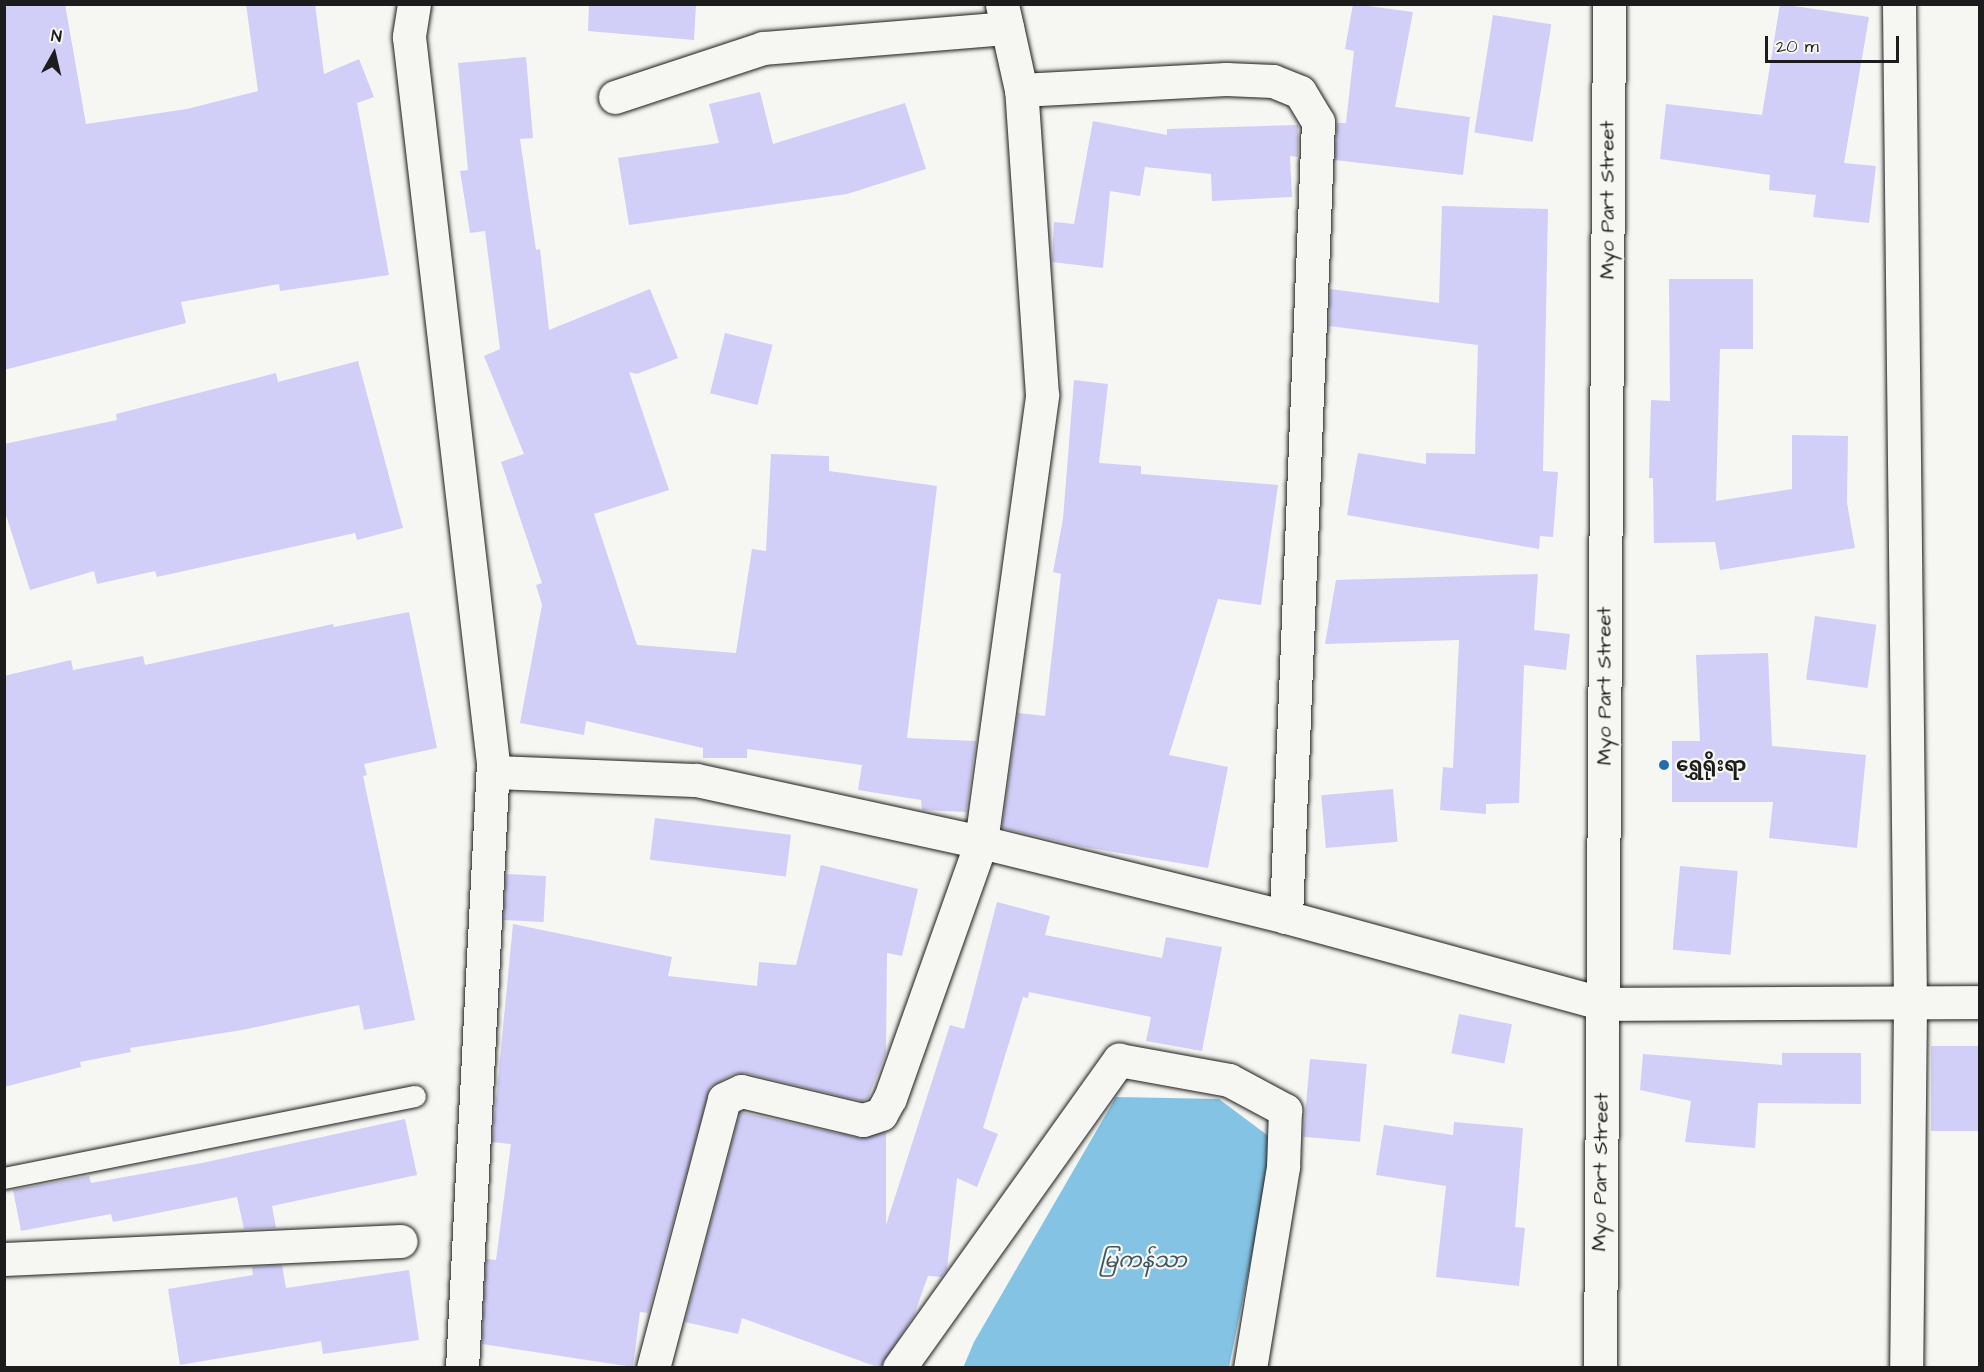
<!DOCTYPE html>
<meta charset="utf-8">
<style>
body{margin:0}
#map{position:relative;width:1984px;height:1372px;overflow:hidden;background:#f6f6f2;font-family:"Architects Daughter","Noto Sans Myanmar",sans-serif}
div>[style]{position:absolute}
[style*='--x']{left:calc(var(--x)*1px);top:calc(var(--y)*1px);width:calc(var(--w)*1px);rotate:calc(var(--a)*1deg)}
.water>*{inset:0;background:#84c3e4}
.building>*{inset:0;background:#d1cff8;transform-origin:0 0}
.roads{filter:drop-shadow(0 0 2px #1c1c1c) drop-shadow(0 0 2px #1c1c1c)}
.service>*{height:21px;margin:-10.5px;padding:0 10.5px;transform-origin:10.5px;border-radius:10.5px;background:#f6f6f2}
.minor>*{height:33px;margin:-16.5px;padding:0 16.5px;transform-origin:16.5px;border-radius:16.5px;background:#f6f6f2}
.dots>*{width:16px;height:16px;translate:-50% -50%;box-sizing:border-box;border:3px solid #f6f6f2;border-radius:50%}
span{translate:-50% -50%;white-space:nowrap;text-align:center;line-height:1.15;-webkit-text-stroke:4.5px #f6f6f2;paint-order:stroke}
.street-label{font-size:20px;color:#1c1c1c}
.poi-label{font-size:20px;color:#1c1c1c;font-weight:700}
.left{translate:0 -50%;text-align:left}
.water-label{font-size:21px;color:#405662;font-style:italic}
.frame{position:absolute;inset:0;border:6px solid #1c1c1c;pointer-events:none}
.north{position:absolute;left:24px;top:24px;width:60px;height:60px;-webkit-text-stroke:4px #f6f6f2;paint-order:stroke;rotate:8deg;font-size:16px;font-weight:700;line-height:24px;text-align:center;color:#1c1c1c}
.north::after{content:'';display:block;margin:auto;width:21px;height:27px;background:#1c1c1c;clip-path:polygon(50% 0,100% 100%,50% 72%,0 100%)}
.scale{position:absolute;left:1765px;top:36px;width:134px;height:27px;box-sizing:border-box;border:3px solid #1c1c1c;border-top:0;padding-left:8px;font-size:18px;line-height:21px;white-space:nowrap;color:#1c1c1c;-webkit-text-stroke:4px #f6f6f2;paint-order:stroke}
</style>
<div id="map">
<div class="water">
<div style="clip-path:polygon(1116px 1097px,1219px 1099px,1275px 1141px,1229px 1367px,963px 1368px,974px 1342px)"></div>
</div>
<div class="building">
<div style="clip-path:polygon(4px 4px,65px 4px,86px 124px,187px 109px,258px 91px,246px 4px,315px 4px,324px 74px,359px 59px,374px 97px,357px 103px,389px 275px,280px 291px,279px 284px,181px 302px,186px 323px,4px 370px)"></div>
<div style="clip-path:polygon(589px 4px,696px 4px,694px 40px,588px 31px)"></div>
<div style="clip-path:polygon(1353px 4px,1413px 12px,1395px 107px,1470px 117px,1463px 175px,1335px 160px,1337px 123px,1346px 123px,1354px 51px,1345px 49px)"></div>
<div style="clip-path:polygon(1780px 4px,1869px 17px,1844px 163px,1876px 166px,1869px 223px,1813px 217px,1816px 195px,1769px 190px,1770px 175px,1660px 159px,1666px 104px,1762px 115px)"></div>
<div style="left:1493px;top:15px;width:59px;height:119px;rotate:9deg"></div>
<div style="clip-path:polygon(526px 57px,533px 138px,520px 139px,536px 250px,540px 249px,549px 330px,650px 289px,678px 358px,637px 374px,629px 372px,669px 490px,594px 514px,637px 645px,736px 653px,752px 549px,766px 551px,771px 454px,829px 456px,829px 471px,937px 486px,907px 738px,976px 741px,966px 812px,922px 810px,921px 800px,858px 790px,862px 765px,747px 749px,747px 758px,703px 758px,703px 748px,586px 721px,584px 735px,520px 723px,542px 605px,536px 585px,542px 583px,501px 462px,524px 454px,484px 356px,500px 349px,485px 231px,470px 233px,460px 171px,468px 170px,458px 63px)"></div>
<div style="clip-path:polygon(760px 92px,773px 144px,905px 103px,926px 169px,847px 194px,629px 225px,618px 158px,719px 143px,709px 104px)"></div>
<div style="clip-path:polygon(1093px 121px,1167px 135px,1167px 129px,1298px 125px,1298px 157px,1290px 156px,1292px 197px,1212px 201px,1211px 174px,1145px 167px,1140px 196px,1110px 191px,1103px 268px,1052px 262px,1054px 222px,1074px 224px)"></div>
<div style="clip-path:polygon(1442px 206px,1548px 209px,1543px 471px,1558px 472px,1553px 537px,1540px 536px,1539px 549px,1347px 515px,1358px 453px,1426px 464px,1426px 453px,1475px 454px,1478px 345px,1329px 326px,1330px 289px,1439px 303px)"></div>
<div style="clip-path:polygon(1669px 279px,1753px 279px,1753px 349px,1720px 349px,1716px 501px,1792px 489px,1792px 435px,1848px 436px,1847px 503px,1855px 548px,1720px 570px,1715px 542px,1654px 543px,1653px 478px,1649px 478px,1651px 400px,1670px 401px)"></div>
<div style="left:725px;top:333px;width:49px;height:62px;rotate:14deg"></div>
<div style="clip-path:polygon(358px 361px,403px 528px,357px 540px,355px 533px,157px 577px,155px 571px,97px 584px,94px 571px,30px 590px,4px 509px,4px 444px,117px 420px,116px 414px,276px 373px,278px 382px)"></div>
<div style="clip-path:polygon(1074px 380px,1108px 384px,1099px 463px,1141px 466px,1141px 474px,1278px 485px,1261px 605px,1218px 599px,1169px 755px,1228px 767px,1208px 868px,1084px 847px,1002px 828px,1018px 713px,1045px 716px,1061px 574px,1053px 572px,1063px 519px)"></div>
<div style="clip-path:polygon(1538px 574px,1534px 630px,1570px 634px,1566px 670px,1524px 665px,1519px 803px,1486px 804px,1486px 814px,1440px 810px,1443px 767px,1453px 768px,1459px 640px,1325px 644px,1336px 580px)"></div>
<div style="clip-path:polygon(409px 612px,437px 748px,364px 764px,367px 775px,363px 776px,415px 1020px,364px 1030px,359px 1005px,242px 1030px,130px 1048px,131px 1052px,80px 1062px,81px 1067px,4px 1087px,4px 676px,71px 660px,73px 670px,143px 656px,145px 665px,333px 624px,334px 627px)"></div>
<div style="left:1815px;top:616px;width:62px;height:64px;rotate:8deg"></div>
<div style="clip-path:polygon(1768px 653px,1772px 746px,1866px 755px,1857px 848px,1769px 838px,1773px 802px,1672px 802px,1672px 741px,1700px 741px,1696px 655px)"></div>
<div style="left:1393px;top:789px;width:53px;height:72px;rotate:85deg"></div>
<div style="left:655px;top:818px;width:137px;height:42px;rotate:7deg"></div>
<div style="clip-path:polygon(821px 865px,918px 889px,902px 956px,887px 953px,886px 1053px,868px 1098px,862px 1101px,745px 1073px,733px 1074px,710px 1087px,648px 1313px,640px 1312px,633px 1367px,482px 1344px,486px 1259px,496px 1260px,511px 1144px,492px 1142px,513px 924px,672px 957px,668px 976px,757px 986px,759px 962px,796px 965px)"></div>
<div style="left:1680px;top:866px;width:58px;height:84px;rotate:5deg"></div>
<div style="left:506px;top:874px;width:40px;height:46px;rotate:3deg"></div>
<div style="clip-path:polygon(997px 902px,1050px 916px,1045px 935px,1162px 958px,1166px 937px,1222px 947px,1202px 1051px,1146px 1041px,1151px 1017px,1029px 992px,1028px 998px,1023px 997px,983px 1128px,998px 1134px,977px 1187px,957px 1178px,947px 1269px,941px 1277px,928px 1276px,914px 1315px,880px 1368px,742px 1318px,738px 1334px,685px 1322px,740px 1112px,859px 1138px,886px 1132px,886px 1225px,950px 1025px,964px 1029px)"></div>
<div style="left:1459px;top:1014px;width:54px;height:40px;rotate:11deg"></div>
<div style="left:1931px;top:1046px;width:49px;height:85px"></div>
<div style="clip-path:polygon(1782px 1053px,1861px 1053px,1861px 1104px,1758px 1103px,1755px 1148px,1685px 1142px,1691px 1101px,1640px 1090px,1643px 1054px,1782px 1065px)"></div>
<div style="left:1310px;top:1059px;width:57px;height:78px;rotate:5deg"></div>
<div style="clip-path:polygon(405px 1119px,417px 1175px,272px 1206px,276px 1228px,244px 1229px,237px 1197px,113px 1222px,111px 1214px,21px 1231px,13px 1190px,89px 1176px,91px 1183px,202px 1163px)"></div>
<div style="clip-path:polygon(1454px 1122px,1523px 1128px,1515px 1227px,1525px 1228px,1519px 1286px,1436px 1277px,1446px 1186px,1376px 1175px,1384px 1125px,1453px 1135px)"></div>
<div style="clip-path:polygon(282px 1265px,286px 1288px,409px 1270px,419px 1340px,323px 1354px,321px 1341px,180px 1365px,168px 1289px,253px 1275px,252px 1267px)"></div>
</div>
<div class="roads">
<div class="service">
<div style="--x:4;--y:1178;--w:419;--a:-11.3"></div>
</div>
<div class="minor">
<div style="--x:414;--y:4;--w:33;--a:99"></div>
<div style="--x:409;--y:37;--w:731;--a:83.4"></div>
<div style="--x:493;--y:763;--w:606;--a:92.93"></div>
<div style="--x:1899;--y:4;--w:1000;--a:89.37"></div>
<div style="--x:1910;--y:1004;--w:364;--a:90.6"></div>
<div style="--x:1021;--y:90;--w:205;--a:-3.1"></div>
<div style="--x:1226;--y:79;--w:47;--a:2.4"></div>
<div style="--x:1273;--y:81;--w:29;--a:22"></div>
<div style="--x:1300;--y:92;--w:35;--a:59"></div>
<div style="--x:1318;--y:122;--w:796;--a:92.31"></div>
<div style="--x:615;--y:97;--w:156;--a:-18.3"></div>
<div style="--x:763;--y:48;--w:245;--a:-4.7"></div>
<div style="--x:493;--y:772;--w:203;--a:2.3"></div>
<div style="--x:696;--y:780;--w:292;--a:12.3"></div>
<div style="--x:981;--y:842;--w:314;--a:13.8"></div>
<div style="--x:1286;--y:917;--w:329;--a:15.3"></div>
<div style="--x:1603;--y:1004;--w:377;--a:-0.3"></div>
<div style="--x:4;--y:1259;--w:397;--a:-2.6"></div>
<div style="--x:653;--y:1368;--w:278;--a:-75.2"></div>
<div style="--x:724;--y:1099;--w:19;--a:-25"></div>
<div style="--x:741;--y:1091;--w:125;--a:13.4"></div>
<div style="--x:863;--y:1120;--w:19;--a:-18"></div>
<div style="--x:881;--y:1114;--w:18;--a:-61"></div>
<div style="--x:890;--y:1098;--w:272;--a:-70.4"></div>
<div style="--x:981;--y:842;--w:451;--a:-82.2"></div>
<div style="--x:1042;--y:395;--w:306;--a:-93.9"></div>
<div style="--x:1021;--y:90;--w:88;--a:-102.5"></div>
<div style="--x:899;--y:1368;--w:379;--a:-54.5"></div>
<div style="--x:1119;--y:1060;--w:112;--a:10.3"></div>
<div style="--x:1229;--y:1080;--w:64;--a:28.2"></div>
<div style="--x:1285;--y:1110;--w:57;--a:92"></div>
<div style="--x:1283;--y:1167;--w:204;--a:99.3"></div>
<div style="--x:1600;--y:1368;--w:1364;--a:-89.62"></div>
</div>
</div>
<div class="dots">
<div style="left:1664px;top:765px;background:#1f6fb2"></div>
</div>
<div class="street-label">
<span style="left:1608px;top:200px;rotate:-90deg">Myo Part Street</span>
<span style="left:1605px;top:686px;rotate:-90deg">Myo Part Street</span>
<span style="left:1601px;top:1172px;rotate:-89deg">Myo Part Street</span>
</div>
<div class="poi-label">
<span class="left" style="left:1676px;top:765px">ရွှေရိုးရာ</span>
</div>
<div class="water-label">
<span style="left:1143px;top:1261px">မြကန်သာ</span>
</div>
<div class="frame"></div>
<div class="north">N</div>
<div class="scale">20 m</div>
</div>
